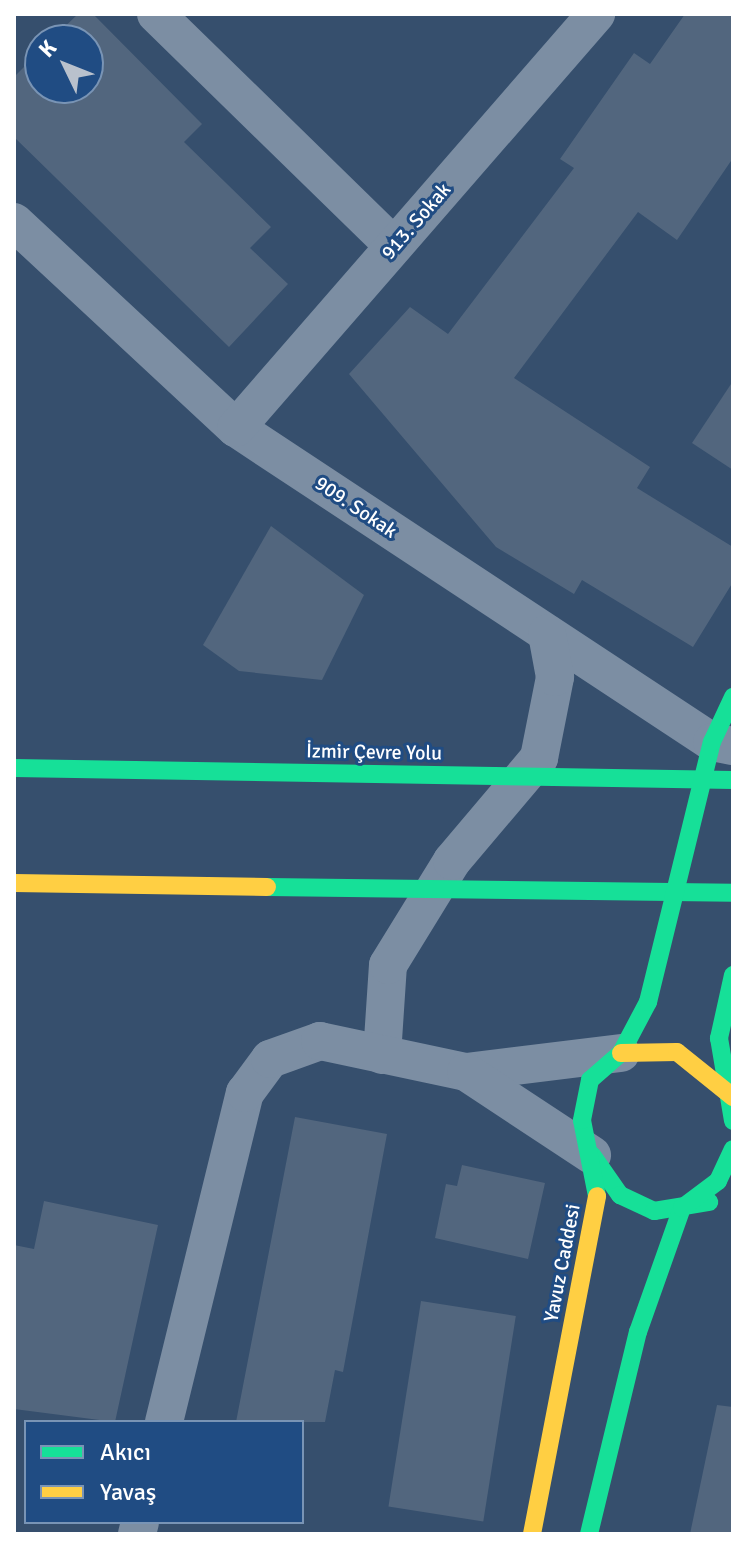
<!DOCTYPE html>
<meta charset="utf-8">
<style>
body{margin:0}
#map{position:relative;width:747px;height:1548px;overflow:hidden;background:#364f6d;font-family:Signika,sans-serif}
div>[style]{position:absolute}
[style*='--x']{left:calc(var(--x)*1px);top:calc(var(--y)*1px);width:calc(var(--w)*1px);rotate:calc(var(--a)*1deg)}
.building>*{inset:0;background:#52667e;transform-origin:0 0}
.street>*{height:38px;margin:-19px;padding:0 19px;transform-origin:19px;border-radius:19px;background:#7c8ea3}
.fast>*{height:18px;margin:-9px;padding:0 9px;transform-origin:9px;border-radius:9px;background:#16e098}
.slow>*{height:18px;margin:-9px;padding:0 9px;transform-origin:9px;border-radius:9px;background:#ffcf43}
span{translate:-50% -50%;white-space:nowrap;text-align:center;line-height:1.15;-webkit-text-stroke:6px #204c83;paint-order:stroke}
.street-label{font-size:20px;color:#fff}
.frame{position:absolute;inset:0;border:16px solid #fff;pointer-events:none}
.legend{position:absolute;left:24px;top:1420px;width:280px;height:104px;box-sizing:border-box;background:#204c83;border:2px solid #7994b5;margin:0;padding:10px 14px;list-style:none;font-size:24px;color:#fff}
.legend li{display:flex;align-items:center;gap:16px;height:40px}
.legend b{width:40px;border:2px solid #7994b5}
.north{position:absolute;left:24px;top:24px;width:80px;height:80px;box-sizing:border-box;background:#204c83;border:2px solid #7994b5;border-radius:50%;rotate:313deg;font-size:22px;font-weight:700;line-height:32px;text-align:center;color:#fff}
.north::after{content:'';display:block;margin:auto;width:28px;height:36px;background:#b9c1cc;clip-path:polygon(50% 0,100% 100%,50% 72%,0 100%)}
</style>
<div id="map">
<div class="building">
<div style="clip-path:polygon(78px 14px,93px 14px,202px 124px,184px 142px,271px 227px,250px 248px,288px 284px,229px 347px,14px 137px,14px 77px,40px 51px,40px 88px,88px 88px,88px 40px,51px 40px)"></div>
<div style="clip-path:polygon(685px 14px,733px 14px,733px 158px,677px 240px,638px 212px,514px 378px,650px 467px,637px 488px,733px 547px,733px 582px,693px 647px,582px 580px,574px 594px,496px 547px,349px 374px,410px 307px,448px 334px,574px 168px,560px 159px,634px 53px,650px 64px)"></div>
<div style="clip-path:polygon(733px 381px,733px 470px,692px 443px)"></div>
<div style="clip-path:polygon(271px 526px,364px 595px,322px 680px,239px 671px,203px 645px)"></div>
<div style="clip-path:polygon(295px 1117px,387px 1134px,343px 1372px,335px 1370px,325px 1422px,236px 1422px)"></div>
<div style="clip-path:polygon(462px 1165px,545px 1183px,528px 1259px,435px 1238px,446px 1184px,457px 1186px)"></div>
<div style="clip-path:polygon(44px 1201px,158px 1225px,115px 1422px,14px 1409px,14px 1245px,34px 1249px)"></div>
<div style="left:421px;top:1301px;width:96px;height:208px;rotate:9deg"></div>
<div style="clip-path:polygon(717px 1405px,733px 1407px,733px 1534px,690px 1534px)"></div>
</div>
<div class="street">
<div style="--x:156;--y:14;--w:332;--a:44.3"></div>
<div style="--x:14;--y:222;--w:303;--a:42.9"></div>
<div style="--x:236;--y:428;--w:570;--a:33.41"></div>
<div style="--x:712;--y:742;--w:21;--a:11"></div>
<div style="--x:236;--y:428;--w:549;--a:-48.99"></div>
<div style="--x:382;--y:1055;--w:90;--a:-86.2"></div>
<div style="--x:388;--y:965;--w:122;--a:-58.4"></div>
<div style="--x:452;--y:861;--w:135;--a:-49.8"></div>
<div style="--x:539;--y:758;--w:83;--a:-78.8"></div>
<div style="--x:555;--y:677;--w:44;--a:-100.5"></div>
<div style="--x:466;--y:1072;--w:156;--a:-7"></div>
<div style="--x:164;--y:1422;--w:339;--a:-76.2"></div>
<div style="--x:245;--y:1093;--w:42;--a:-53.7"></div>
<div style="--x:270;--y:1059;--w:53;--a:-19.8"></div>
<div style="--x:320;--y:1041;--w:149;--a:12"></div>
<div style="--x:466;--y:1072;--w:151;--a:33.4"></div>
<div style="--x:137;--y:1534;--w:12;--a:-76"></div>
</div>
<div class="fast">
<div style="--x:14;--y:768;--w:719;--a:0.96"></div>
<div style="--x:267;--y:887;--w:466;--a:0.7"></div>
<div style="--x:733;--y:975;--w:65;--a:102.5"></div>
<div style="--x:719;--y:1038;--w:84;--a:80.4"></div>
<div style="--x:592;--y:1155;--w:49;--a:55"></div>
<div style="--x:620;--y:1195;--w:38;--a:25"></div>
<div style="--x:654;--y:1211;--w:56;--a:-9.3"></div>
<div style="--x:597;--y:1196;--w:77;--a:-101.2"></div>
<div style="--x:582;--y:1120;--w:41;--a:-78.7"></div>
<div style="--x:590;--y:1080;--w:41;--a:-41.1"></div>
<div style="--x:621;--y:1053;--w:58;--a:-62.1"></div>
<div style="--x:648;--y:1002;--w:268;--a:-76.2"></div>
<div style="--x:712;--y:742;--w:50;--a:-65"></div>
<div style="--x:589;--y:1534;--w:208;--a:-76.4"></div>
<div style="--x:638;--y:1332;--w:132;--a:-70.5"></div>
<div style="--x:682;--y:1208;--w:45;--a:-36.9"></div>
<div style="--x:718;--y:1181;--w:35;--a:-65"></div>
</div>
<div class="slow">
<div style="--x:14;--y:883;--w:253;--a:0.9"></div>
<div style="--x:621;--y:1053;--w:56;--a:-1"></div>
<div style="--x:677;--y:1052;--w:72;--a:38.8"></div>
<div style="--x:532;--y:1534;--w:344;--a:-79.1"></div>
</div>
<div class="street-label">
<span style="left:416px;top:221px;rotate:-49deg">913. Sokak</span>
<span style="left:356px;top:507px;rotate:34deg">909. Sokak</span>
<span style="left:374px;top:752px;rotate:1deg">İzmir Çevre Yolu</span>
<span style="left:562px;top:1263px;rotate:-79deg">Yavuz Caddesi</span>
</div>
<div class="frame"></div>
<ul class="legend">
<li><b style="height:10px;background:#16e098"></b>Akıcı</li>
<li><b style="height:10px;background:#ffcf43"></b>Yavaş</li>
</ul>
<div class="north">K</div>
</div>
